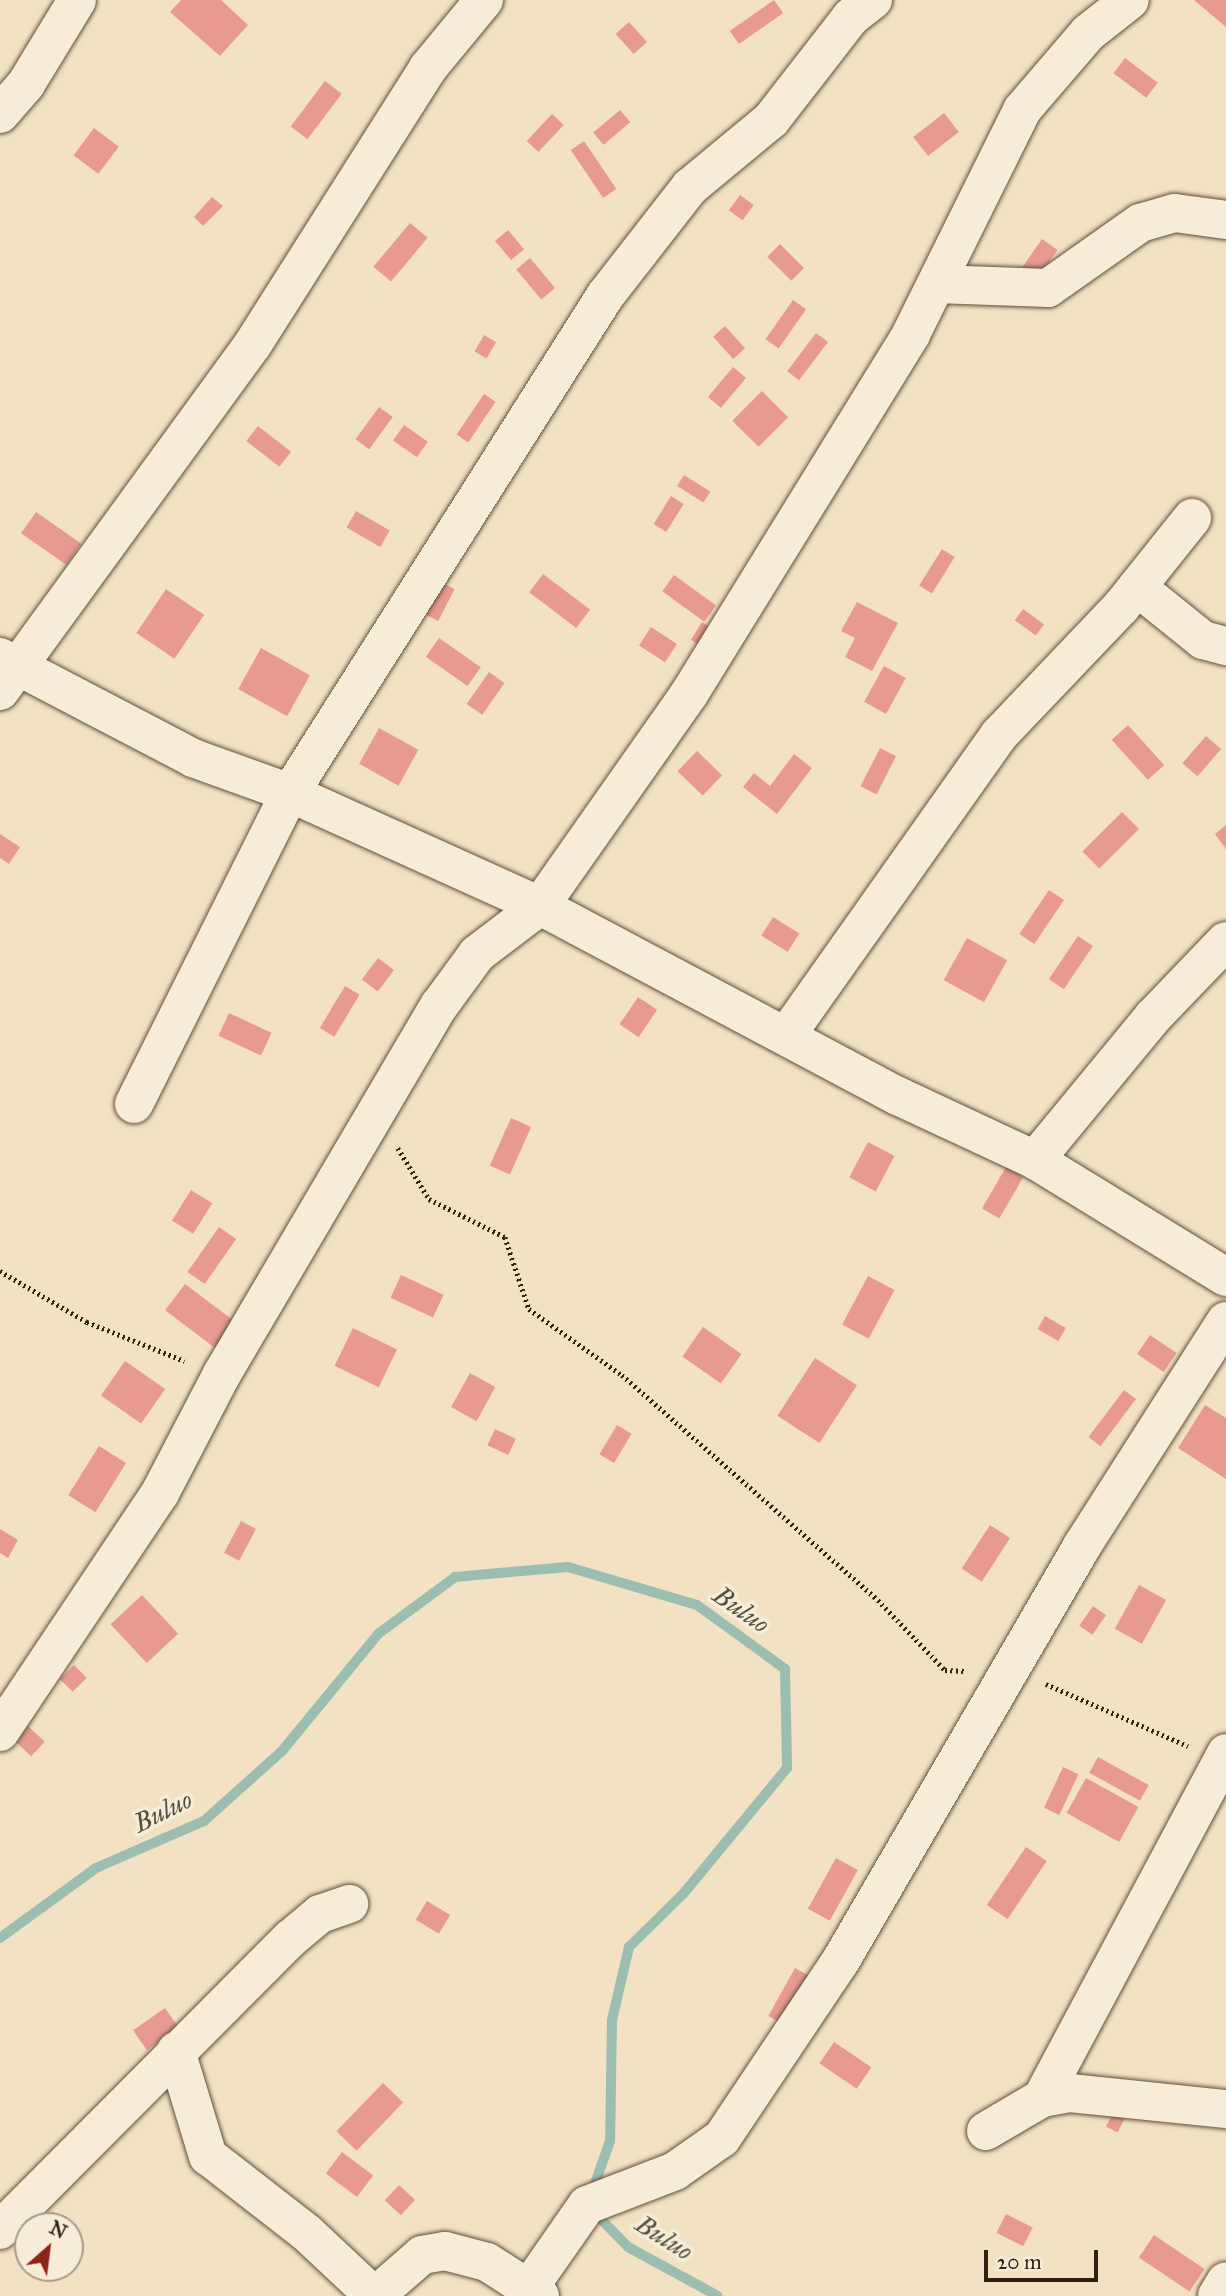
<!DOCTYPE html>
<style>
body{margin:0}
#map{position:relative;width:1226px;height:2296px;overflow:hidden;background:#f2e2c3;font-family:"IM FELL Great Primer",serif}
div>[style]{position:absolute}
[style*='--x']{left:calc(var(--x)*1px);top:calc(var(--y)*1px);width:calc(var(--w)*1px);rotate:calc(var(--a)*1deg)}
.stream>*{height:10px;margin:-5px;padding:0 5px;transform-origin:5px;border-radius:5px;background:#9bbeb1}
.building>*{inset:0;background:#e89992;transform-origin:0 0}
.path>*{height:4.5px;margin-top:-2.25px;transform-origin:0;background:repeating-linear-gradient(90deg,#322010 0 2px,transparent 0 5.5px)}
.roads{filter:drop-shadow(0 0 2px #62503d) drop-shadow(0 0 2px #62503d)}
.street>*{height:38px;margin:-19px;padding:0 19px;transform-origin:19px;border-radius:19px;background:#f7ecd8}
span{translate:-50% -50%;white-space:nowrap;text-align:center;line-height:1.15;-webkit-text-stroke:7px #f7ecd8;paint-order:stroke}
.water-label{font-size:26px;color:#524f40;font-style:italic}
.north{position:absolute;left:14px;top:2212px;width:70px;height:70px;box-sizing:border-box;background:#f7ecd8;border:2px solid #a89a88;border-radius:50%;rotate:28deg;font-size:19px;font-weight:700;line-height:28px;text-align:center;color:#322010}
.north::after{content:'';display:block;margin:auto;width:24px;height:32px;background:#8f2418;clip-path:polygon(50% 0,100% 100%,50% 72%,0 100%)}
.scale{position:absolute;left:984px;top:2250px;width:114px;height:32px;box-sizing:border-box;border:4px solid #322010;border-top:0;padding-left:9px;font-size:21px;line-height:24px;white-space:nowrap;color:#322010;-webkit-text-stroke:5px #f7ecd8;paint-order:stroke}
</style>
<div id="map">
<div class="stream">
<div style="--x:0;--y:1938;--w:119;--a:-36.1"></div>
<div style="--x:96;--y:1868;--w:118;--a:-23.5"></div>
<div style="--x:204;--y:1821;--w:105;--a:-41.9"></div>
<div style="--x:282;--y:1751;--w:151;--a:-50.6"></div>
<div style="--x:378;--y:1634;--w:96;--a:-36.5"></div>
<div style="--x:455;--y:1577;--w:113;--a:-5.1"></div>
<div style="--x:568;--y:1567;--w:134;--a:16.4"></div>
<div style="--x:697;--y:1605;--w:109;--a:36"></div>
<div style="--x:785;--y:1669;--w:99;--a:88.8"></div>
<div style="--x:787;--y:1768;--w:163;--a:129.5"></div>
<div style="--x:683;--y:1894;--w:76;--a:135.5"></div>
<div style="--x:629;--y:1947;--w:75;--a:103.1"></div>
<div style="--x:612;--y:2020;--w:121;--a:90.9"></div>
<div style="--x:610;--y:2141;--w:54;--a:109.4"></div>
<div style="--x:594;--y:2212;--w:49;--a:45.8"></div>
<div style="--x:628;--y:2247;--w:102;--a:28.6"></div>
</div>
<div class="building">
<div style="clip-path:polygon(181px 0,221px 0,248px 25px,220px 56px,170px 12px)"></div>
<div style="left:774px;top:0;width:16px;height:54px;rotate:55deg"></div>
<div style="clip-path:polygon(1194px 0,1226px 0,1226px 27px)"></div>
<div style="left:629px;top:22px;width:27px;height:18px;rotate:48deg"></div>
<div style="left:1125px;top:58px;width:41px;height:19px;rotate:37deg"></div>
<div style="left:325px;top:81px;width:21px;height:57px;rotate:37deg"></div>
<div style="left:620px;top:110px;width:16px;height:35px;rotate:50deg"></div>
<div style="left:944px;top:113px;width:24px;height:39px;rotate:52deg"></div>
<div style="left:552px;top:114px;width:16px;height:37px;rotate:43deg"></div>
<div style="left:94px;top:128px;width:31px;height:34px;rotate:37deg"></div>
<div style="left:584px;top:141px;width:58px;height:16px;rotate:56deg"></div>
<div style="left:740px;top:195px;width:17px;height:19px;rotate:36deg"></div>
<div style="clip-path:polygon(212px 197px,223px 206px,203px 226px,194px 217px)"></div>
<div style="left:410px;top:223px;width:23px;height:57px;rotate:40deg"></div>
<div style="left:508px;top:230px;width:25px;height:17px;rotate:50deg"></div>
<div style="left:1042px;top:239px;width:19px;height:35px;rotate:35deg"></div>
<div style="left:780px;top:244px;width:34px;height:18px;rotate:45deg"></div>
<div style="left:530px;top:258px;width:39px;height:18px;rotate:50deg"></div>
<div style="left:793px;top:300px;width:16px;height:48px;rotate:35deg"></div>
<div style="left:725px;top:326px;width:30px;height:16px;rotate:48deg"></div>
<div style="left:816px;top:333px;width:15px;height:48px;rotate:37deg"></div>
<div style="left:484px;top:335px;width:14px;height:19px;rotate:30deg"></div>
<div style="left:733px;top:367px;width:17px;height:39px;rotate:40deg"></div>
<div style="left:762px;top:391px;width:37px;height:42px;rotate:45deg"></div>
<div style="left:484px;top:394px;width:14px;height:49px;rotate:34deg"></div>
<div style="left:379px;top:407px;width:17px;height:40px;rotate:36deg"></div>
<div style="left:404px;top:425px;width:29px;height:19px;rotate:35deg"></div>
<div style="left:258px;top:426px;width:42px;height:19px;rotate:38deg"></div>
<div style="left:684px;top:475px;width:31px;height:13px;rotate:32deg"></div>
<div style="left:671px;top:496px;width:15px;height:33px;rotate:32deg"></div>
<div style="left:356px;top:511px;width:39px;height:19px;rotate:30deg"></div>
<div style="left:36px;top:512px;width:55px;height:26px;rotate:35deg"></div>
<div style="left:942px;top:549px;width:15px;height:43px;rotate:32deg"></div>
<div style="left:543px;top:574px;width:59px;height:23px;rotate:37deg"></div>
<div style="left:674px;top:575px;width:52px;height:20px;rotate:36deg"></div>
<div style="left:435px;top:579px;width:22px;height:36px;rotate:27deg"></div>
<div style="left:166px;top:589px;width:46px;height:53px;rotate:34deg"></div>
<div style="clip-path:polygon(857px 602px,898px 623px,872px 671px,845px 657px,855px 638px,841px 631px)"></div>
<div style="left:1023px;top:609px;width:26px;height:14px;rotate:36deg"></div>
<div style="left:702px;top:622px;width:19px;height:21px;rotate:32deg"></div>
<div style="left:651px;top:627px;width:31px;height:22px;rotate:33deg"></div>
<div style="left:439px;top:638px;width:51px;height:23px;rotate:35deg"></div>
<div style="left:261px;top:648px;width:56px;height:47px;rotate:29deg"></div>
<div style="left:884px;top:666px;width:25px;height:41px;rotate:29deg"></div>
<div style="left:489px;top:672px;width:19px;height:39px;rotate:35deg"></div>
<div style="left:1128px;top:725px;width:54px;height:22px;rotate:48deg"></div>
<div style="left:379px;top:728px;width:45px;height:41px;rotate:29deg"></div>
<div style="left:1206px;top:736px;width:20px;height:36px;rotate:41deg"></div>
<div style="left:880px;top:748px;width:18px;height:43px;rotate:27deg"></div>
<div style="left:697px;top:751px;width:35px;height:28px;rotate:44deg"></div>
<div style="clip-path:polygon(794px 754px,812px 768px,777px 814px,743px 787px,754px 773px,770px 786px)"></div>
<div style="left:1122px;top:812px;width:24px;height:56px;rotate:45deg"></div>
<div style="clip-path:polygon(1226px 825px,1226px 849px,1215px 834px)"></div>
<div style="clip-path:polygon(0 834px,20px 847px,9px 864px,0 858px)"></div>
<div style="left:1049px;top:890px;width:18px;height:53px;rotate:34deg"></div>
<div style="left:773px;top:917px;width:31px;height:22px;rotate:32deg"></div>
<div style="left:1078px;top:936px;width:18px;height:52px;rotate:34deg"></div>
<div style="left:967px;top:938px;width:46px;height:48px;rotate:29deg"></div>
<div style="left:378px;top:958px;width:20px;height:27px;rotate:37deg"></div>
<div style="left:345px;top:986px;width:17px;height:49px;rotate:31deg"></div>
<div style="left:638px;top:997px;width:23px;height:33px;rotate:34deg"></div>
<div style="left:229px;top:1013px;width:47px;height:25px;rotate:25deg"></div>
<div style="left:511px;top:1118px;width:22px;height:52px;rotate:24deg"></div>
<div style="left:868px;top:1142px;width:30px;height:40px;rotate:28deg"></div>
<div style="left:1006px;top:1167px;width:20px;height:48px;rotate:30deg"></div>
<div style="left:191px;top:1190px;width:25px;height:36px;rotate:32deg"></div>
<div style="left:219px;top:1227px;width:21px;height:55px;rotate:35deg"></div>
<div style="left:401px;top:1275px;width:47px;height:25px;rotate:25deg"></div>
<div style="left:868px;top:1276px;width:30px;height:55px;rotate:28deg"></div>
<div style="left:185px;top:1284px;width:62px;height:33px;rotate:37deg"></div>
<div style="left:1045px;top:1316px;width:24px;height:15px;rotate:30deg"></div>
<div style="left:703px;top:1327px;width:47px;height:36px;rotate:35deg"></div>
<div style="left:353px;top:1328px;width:49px;height:42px;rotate:26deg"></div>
<div style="left:1150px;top:1335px;width:32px;height:23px;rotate:34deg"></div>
<div style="left:815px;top:1358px;width:50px;height:69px;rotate:33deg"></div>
<div style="left:125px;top:1361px;width:49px;height:42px;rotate:35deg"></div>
<div style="left:470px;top:1373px;width:29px;height:39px;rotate:29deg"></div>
<div style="left:1124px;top:1390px;width:15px;height:59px;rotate:37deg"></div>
<div style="clip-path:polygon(1205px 1405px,1226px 1418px,1226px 1479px,1178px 1448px)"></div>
<div style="left:617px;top:1425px;width:17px;height:34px;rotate:31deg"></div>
<div style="left:495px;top:1429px;width:23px;height:18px;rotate:25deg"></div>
<div style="left:99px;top:1446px;width:32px;height:58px;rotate:32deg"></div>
<div style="left:241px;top:1521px;width:17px;height:36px;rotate:28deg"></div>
<div style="left:990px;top:1525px;width:24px;height:52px;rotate:33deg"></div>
<div style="clip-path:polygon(0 1529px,18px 1540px,8px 1558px,0 1553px)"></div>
<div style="left:1139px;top:1585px;width:31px;height:50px;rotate:29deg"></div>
<div style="left:142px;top:1595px;width:53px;height:43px;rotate:47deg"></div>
<div style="left:1093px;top:1606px;width:16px;height:24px;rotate:35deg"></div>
<div style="left:74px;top:1665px;width:18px;height:20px;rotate:45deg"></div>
<div style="left:28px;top:1726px;width:23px;height:20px;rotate:43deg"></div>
<div style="left:1098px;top:1757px;width:58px;height:18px;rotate:29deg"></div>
<div style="left:1063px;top:1767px;width:17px;height:45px;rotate:25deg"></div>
<div style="left:1086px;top:1778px;width:60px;height:40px;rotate:29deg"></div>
<div style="left:1026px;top:1847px;width:25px;height:70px;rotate:34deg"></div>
<div style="left:836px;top:1858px;width:25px;height:58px;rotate:29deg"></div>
<div style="left:427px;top:1901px;width:27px;height:22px;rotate:31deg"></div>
<div style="left:795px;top:1968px;width:18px;height:55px;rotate:29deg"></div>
<div style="left:165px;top:2008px;width:24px;height:39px;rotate:55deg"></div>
<div style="left:834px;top:2042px;width:45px;height:26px;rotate:34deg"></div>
<div style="left:383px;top:2083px;width:28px;height:67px;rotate:44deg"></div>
<div style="left:1116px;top:2107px;width:13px;height:22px;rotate:27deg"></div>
<div style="left:342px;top:2152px;width:39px;height:27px;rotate:37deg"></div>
<div style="left:399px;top:2185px;width:22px;height:21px;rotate:43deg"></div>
<div style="left:1006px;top:2214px;width:30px;height:21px;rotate:27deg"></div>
<div style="left:1154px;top:2235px;width:61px;height:27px;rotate:34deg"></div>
</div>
<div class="path">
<div style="--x:398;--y:1148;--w:60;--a:58.7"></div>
<div style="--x:429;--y:1199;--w:85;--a:26.6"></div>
<div style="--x:505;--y:1237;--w:76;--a:71.6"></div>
<div style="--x:529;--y:1309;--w:114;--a:35.4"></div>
<div style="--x:622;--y:1375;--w:341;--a:41.3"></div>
<div style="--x:878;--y:1600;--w:97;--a:46.3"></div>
<div style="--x:945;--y:1670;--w:21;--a:3"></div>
<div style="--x:0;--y:1271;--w:101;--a:30.4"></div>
<div style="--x:87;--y:1322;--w:105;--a:21.7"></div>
<div style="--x:1046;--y:1684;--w:155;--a:23.6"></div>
</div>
<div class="roads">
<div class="street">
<div style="--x:0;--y:114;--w:40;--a:-49"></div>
<div style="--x:26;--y:84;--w:98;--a:-58.7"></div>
<div style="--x:937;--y:284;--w:111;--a:2.1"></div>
<div style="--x:1048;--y:288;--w:113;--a:-35.2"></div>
<div style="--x:1140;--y:223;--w:36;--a:-16"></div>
<div style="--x:1175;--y:213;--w:51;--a:7.8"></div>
<div style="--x:1137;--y:587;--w:85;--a:38.8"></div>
<div style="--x:1203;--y:640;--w:24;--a:15"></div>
<div style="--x:0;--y:657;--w:218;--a:27.6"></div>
<div style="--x:193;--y:758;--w:103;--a:19.8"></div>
<div style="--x:290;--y:793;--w:274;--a:24.3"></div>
<div style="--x:540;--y:906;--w:405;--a:28"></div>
<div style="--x:898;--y:1096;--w:151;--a:25"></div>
<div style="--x:1035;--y:1160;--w:224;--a:31.5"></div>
<div style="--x:0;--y:691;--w:429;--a:-53.9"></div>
<div style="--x:253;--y:344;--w:327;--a:-57.6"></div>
<div style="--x:428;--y:68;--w:88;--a:-50.5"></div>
<div style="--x:786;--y:1036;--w:369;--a:-54.7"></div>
<div style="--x:999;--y:735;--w:177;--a:-46.4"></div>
<div style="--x:1121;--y:607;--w:114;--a:-51.4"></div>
<div style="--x:134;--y:1104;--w:348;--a:-63.4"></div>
<div style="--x:290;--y:793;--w:588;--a:-57.63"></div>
<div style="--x:605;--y:296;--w:138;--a:-52.1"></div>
<div style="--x:690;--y:187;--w:105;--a:-39.6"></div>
<div style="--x:771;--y:120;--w:130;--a:-52.2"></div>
<div style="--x:851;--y:17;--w:28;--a:-38"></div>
<div style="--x:1035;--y:1160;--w:185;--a:-50.5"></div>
<div style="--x:1153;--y:1017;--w:105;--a:-46.2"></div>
<div style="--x:0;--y:1732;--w:288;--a:-56.2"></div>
<div style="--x:160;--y:1493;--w:134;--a:-62.5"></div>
<div style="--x:222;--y:1374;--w:427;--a:-59.5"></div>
<div style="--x:439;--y:1006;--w:64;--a:-53.8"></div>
<div style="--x:477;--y:954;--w:79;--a:-37.3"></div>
<div style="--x:540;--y:906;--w:259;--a:-54.9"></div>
<div style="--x:689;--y:694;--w:423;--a:-58.3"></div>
<div style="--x:911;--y:334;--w:250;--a:-63.6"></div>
<div style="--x:1022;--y:110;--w:101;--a:-49.4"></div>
<div style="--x:1088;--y:33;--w:53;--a:-38.2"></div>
<div style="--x:176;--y:2051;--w:110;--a:73.1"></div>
<div style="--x:208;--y:2156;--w:125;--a:37.9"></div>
<div style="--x:307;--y:2233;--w:92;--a:43.2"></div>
<div style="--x:1042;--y:2098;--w:391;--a:-61.9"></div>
<div style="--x:986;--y:2131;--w:65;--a:-30.5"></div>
<div style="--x:1042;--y:2098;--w:28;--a:-10"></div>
<div style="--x:1070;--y:2093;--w:157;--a:5.9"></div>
<div style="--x:0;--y:2230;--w:411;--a:-45.1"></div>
<div style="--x:290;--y:1939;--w:39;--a:-40"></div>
<div style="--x:320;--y:1914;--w:31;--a:-19"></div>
<div style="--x:529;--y:2288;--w:101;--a:-55.1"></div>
<div style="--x:587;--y:2205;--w:94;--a:-21.1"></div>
<div style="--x:675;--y:2171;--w:57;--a:-35.1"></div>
<div style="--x:722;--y:2138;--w:212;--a:-56.2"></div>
<div style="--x:840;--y:1962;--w:481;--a:-59.8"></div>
<div style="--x:1082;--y:1546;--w:267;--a:-57.4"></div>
<div style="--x:375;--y:2296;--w:62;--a:-41.1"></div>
<div style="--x:422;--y:2255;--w:23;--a:-10"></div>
<div style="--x:445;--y:2251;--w:43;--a:14.7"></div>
<div style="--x:487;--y:2262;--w:63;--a:32.7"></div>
<div style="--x:1217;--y:2296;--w:17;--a:-59"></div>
</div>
</div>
<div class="water-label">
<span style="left:741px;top:1610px;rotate:35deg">Buluo</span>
<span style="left:163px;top:1812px;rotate:-26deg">Buluo</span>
<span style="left:664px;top:2238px;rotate:32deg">Buluo</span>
</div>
<div class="north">N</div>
<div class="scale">20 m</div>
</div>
